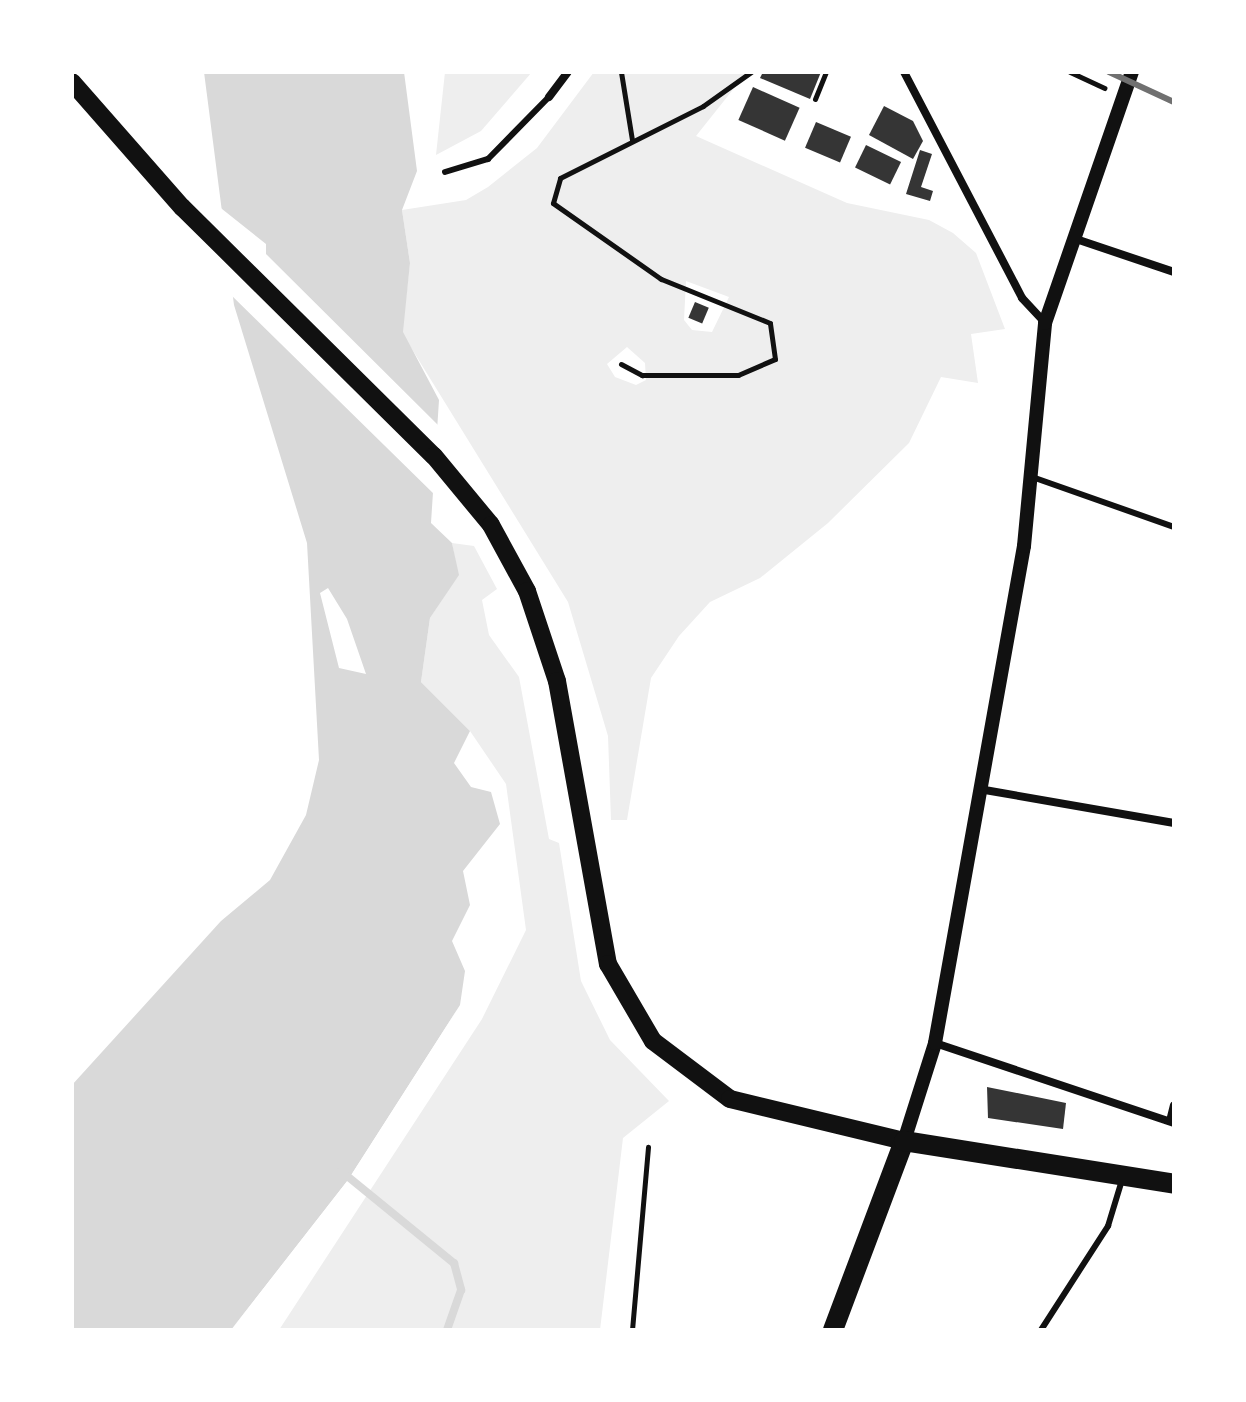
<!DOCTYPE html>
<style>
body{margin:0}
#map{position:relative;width:1246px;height:1402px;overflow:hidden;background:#fff;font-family:"Noto Sans",sans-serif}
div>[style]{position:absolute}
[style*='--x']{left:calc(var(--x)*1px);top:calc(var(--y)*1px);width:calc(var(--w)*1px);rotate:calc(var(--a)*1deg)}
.green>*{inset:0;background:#eee}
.water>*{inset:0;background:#d9d9d9}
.pier>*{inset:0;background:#fff}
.stream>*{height:8px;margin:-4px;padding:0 4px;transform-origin:4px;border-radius:4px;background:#d9d9d9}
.building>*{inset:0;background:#353535;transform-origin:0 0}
.path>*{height:5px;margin:-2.5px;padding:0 2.5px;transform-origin:2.5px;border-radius:2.5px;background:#111}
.service>*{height:6px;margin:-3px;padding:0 3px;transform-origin:3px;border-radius:3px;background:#111}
.minor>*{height:8px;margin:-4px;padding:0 4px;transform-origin:4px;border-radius:4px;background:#111}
.tertiary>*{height:14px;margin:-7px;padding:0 7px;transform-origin:7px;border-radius:7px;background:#111}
.primary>*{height:18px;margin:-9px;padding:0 9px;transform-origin:9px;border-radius:9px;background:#111}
.trunk>*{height:20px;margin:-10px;padding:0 10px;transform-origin:10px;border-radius:10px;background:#111}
.rail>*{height:6px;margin:-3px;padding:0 3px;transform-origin:3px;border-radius:3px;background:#707070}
span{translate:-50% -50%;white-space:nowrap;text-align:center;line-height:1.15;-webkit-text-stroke:7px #fff;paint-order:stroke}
.frame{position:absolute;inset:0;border:74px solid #fff;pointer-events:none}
</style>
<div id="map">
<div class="green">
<div style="clip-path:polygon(445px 72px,532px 72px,481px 131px,436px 155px)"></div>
<div style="clip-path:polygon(evenodd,594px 72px,747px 72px,696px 136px,847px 203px,929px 220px,953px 233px,976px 253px,1005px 329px,971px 334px,978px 383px,941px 377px,909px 443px,828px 523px,760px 578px,710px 602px,679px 636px,651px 678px,627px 820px,611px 820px,608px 736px,568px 602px,402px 333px,410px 263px,402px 210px,466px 200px,488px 187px,537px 148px,594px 72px,686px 281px,729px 297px,712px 332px,692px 330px,684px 320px,686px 281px,594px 72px,627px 347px,645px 363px,646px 380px,636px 385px,615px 377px,607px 364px,627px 347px)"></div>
<div style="clip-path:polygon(452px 543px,474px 546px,497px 589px,482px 600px,489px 635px,519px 677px,549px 839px,559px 843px,581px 981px,610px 1040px,669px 1101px,623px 1138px,600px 1330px,279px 1330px,482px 1019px,526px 930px,506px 784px,470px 731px,421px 682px,430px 618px,458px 575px)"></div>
</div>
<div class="water">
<div style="clip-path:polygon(evenodd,204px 72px,404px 72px,417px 171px,402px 210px,410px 263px,403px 332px,439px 400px,431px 523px,452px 543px,459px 575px,430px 618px,421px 682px,470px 731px,454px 763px,471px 787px,491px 792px,500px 824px,463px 871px,470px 905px,452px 941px,465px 971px,460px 1005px,348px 1180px,231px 1330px,72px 1330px,72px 1085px,221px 921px,270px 880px,306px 815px,319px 760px,307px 543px,234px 305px,204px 72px,328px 588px,347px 619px,366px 674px,339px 668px,320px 593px,328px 588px)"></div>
</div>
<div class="pier">
<div style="clip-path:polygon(217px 205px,266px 244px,266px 254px,441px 428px,437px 497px,228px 292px)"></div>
<div style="clip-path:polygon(460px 1005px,351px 1183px,231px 1330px,348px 1180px)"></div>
</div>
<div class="stream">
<div style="--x:341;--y:1171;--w:146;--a:39.2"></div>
<div style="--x:454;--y:1263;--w:28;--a:75"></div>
<div style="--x:461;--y:1290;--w:42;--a:109.3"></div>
</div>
<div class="building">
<div style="clip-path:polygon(763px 72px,821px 72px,810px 99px,760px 78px)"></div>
<div style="left:753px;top:87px;width:51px;height:36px;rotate:24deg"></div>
<div style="clip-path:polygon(884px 106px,913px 121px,923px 141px,913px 159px,869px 135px)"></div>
<div style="left:816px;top:122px;width:38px;height:28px;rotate:23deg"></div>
<div style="left:866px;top:145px;width:39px;height:25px;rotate:26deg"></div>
<div style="clip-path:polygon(920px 150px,932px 154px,921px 187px,933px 191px,930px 201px,906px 194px)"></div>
<div style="left:695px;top:302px;width:15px;height:17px;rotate:23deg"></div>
<div style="clip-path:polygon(987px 1087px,1066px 1103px,1063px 1129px,988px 1118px)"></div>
</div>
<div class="path">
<div style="--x:621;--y:72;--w:69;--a:80.8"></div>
<div style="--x:1070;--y:72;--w:38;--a:25"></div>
<div style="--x:815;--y:99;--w:29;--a:-68"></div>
<div style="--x:621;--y:364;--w:24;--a:28"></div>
<div style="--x:642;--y:375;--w:96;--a:0"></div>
<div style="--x:738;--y:375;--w:40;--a:-23.4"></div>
<div style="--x:775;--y:359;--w:36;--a:-98"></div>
<div style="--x:770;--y:323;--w:118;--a:-158"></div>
<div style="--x:661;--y:279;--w:132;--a:-144.9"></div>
<div style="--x:553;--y:203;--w:26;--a:-74"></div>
<div style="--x:560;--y:178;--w:160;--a:-26.7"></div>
<div style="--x:703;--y:106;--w:59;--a:-35.3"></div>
<div style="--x:632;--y:1330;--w:184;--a:-85"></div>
</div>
<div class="service">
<div style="--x:445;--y:172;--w:45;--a:-16.8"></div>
<div style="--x:488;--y:159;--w:87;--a:-45.5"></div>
<div style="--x:1035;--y:478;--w:147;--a:19.4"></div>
<div style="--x:1041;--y:1330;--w:124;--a:-57.2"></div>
<div style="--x:1108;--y:1226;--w:48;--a:-73.1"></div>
</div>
<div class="minor">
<div style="--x:904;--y:72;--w:255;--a:62.4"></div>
<div style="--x:1022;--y:298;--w:34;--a:47"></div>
<div style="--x:549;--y:97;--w:31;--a:-53"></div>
<div style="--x:1073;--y:238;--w:107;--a:18.6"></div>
<div style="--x:979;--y:789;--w:198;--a:9.9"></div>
<div style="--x:935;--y:1043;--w:252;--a:18.5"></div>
<div style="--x:1170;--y:1121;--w:16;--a:-76"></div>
</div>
<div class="tertiary">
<div style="--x:904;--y:1141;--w:103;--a:-72.4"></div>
<div style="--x:935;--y:1043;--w:505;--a:-79.85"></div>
<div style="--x:1024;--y:546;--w:224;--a:-84.6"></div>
<div style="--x:1045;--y:323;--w:266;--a:-70.9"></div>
</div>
<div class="primary">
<div style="--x:72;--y:82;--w:167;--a:48.7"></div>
<div style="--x:182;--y:207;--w:354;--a:44.7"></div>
<div style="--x:434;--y:456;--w:89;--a:50.4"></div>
<div style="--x:491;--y:525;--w:75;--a:61.4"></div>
<div style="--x:527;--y:591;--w:95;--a:71.6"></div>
<div style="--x:557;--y:681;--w:288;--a:79.8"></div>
<div style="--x:608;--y:964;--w:89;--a:59.7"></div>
<div style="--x:653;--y:1041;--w:96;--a:37"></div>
<div style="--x:730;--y:1099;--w:179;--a:13.6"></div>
</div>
<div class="trunk">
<div style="--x:833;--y:1330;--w:202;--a:-69.4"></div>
<div style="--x:904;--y:1141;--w:273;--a:9"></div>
</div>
<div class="rail">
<div style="--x:1109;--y:72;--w:72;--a:24.8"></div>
</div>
<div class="frame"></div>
</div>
